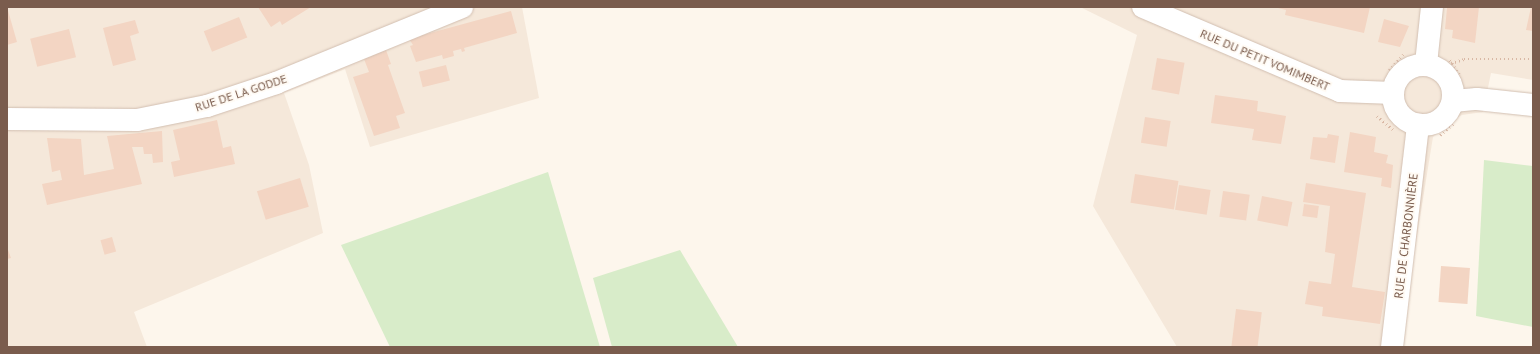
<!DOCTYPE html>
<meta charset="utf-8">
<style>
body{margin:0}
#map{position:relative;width:1540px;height:354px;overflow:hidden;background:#fdf6ec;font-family:"PT Sans",sans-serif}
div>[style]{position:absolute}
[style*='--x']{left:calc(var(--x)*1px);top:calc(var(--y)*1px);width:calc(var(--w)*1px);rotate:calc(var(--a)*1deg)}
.residential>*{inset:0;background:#f5e8da}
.green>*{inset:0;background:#d8ecc9}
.building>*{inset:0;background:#f3d5c3;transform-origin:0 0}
.path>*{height:2.5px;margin-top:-1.25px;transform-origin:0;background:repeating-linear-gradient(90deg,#d9b8a5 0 1px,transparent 0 4px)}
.roads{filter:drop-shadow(0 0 1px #d1beb0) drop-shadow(0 0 1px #d1beb0)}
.minor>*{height:22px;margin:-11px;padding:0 11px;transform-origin:11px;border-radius:11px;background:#fff}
.minor>.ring{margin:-11px;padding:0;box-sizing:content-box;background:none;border:22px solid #fff;border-radius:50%}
span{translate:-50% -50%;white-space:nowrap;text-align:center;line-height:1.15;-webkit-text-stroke:3.5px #fffaf3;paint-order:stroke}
.street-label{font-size:12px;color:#7a5c4d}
.frame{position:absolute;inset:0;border:8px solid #7a5c4d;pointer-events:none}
</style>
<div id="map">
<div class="residential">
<div style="clip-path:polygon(7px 7px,522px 7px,539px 98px,370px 147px,345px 69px,284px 93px,309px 165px,323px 233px,134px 312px,147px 347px,7px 347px)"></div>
<div style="clip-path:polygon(1080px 7px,1533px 7px,1533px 80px,1491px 73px,1483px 112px,1462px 115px,1445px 124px,1433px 137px,1399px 347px,1177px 347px,1093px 206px,1137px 35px)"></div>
</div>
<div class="green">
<div style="clip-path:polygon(1484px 160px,1533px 166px,1533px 327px,1476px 316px)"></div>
<div style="clip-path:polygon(548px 172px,600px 347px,390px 347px,341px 245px)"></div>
<div style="clip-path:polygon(680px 250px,738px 347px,612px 347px,593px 278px)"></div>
</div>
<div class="building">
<div style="clip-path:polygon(7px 7px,17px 42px,7px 45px)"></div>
<div style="clip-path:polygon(258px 7px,311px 7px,282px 25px,280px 21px,271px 27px)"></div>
<div style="clip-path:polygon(1274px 7px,1370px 7px,1364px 33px,1285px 15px,1286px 10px)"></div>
<div style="clip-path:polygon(1456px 7px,1479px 7px,1475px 43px,1452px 38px,1453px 30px,1445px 29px,1447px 8px)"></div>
<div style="clip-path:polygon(1531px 7px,1533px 7px,1533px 31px,1526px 30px)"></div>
<div style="clip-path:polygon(511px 11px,517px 33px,464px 48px,465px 51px,462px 52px,461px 49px,453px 51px,454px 56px,443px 59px,442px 55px,416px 62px,410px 46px,413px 45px,408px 37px,420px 30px,423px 35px)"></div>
<div style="left:239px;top:17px;width:22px;height:38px;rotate:68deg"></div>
<div style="clip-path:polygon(1384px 19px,1409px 26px,1400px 47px,1378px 42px)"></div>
<div style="clip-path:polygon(135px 20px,139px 33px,130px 36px,136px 60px,113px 66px,103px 28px)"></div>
<div style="left:69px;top:29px;width:29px;height:40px;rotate:76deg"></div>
<div style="clip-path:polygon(386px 50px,391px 64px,388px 65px,405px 113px,396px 116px,400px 128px,374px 136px,353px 77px,369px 72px,364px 59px)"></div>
<div style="left:1157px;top:58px;width:28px;height:32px;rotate:10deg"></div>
<div style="left:446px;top:65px;width:16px;height:28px;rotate:76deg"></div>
<div style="clip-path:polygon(1215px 95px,1258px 101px,1257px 111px,1286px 116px,1281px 144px,1252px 140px,1254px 129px,1211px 123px)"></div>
<div style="left:1145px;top:117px;width:26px;height:26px;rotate:9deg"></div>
<div style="clip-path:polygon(217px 120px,223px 148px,231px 146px,235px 164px,174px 177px,171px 162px,180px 160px,173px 130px)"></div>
<div style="clip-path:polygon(162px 131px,163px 162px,153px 163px,152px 154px,144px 154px,143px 147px,132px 147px,142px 184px,47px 205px,42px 184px,62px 180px,60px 170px,52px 172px,47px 138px,81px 139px,84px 175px,114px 169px,107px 136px)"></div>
<div style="clip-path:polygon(1350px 132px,1376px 137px,1374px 152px,1388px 155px,1386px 163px,1393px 165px,1391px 188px,1381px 186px,1382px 178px,1344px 172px)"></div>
<div style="clip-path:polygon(1328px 134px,1339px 136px,1335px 163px,1310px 159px,1313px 137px,1327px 138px)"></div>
<div style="left:1135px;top:174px;width:44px;height:29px;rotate:9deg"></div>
<div style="left:300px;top:178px;width:30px;height:45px;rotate:73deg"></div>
<div style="clip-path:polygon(1306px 183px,1366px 193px,1352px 287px,1385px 292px,1380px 324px,1322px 316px,1323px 307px,1305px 304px,1309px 281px,1331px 284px,1335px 254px,1325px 252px,1330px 206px,1303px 202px)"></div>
<div style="left:1179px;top:185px;width:32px;height:25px;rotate:9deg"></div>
<div style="left:1223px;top:191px;width:27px;height:26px;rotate:8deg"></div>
<div style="left:1262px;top:196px;width:31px;height:25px;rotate:11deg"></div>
<div style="left:1304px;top:204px;width:15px;height:12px;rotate:8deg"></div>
<div style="left:112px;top:237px;width:15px;height:12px;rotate:74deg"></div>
<div style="clip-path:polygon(7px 247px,11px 258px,7px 259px)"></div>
<div style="left:1441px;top:266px;width:29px;height:36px;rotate:4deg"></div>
<div style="left:1236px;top:309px;width:26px;height:38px;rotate:7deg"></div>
</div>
<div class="path">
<div style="--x:1450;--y:60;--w:20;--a:57"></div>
<div style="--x:1451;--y:63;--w:14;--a:-17"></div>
<div style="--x:1464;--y:59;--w:69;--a:0"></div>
<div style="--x:1389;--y:70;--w:21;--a:-47"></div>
<div style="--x:1377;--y:116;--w:23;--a:40"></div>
<div style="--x:1440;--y:135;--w:18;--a:-41"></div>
</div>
<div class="roads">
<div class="minor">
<div style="--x:1143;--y:7;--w:214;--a:23.1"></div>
<div style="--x:1340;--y:91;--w:53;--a:2.2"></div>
<div style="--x:1426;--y:64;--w:57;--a:-84"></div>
<div class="ring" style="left:1393px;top:65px;width:38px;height:38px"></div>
<div style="--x:1453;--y:101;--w:24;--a:-5"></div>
<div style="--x:1477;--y:99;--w:56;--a:6.1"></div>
<div style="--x:7;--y:119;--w:130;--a:0.4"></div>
<div style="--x:137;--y:120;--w:71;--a:-11.3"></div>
<div style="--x:207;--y:106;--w:73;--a:-18.4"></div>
<div style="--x:276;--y:83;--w:201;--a:-22.2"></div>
<div style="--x:1392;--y:347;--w:224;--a:-83.3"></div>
</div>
</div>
<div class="street-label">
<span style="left:1265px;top:60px;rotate:23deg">RUE DU PETIT VOMIMBERT</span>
<span style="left:241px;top:93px;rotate:-18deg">RUE DE LA GODDE</span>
<span style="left:1406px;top:236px;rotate:-83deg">RUE DE CHARBONNIÈRE</span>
</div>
<div class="frame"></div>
</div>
